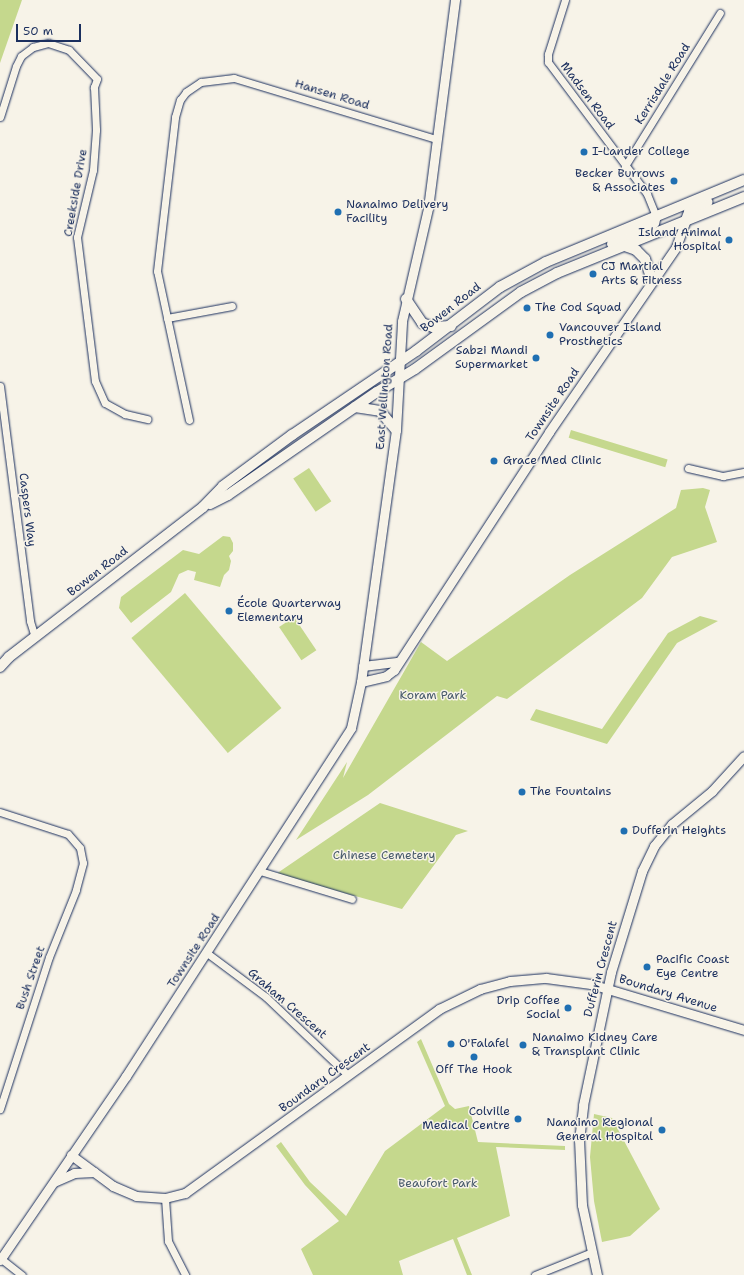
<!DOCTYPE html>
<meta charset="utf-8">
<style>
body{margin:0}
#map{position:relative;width:744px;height:1275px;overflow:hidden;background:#f7f3e8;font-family:"Shantell Sans",sans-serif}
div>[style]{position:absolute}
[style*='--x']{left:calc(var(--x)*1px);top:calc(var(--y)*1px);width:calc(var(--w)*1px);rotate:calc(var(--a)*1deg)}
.green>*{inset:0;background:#c5d88d;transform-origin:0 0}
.roads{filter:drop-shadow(0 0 1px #1b2f5e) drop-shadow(0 0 1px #1b2f5e)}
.minor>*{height:7px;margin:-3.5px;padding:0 3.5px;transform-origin:3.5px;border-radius:3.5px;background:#f7f3e8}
.tertiary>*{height:9px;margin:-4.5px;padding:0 4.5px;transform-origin:4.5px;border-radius:4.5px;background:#f7f3e8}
.secondary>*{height:10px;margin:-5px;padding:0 5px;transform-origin:5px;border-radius:5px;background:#f7f3e8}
.dots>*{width:11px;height:11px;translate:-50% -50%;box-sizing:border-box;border:2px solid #f7f3e8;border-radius:50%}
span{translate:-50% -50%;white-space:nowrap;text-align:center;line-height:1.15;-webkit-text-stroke:3px #f7f3e8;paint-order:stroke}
.street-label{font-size:12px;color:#1b2f5e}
.poi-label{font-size:12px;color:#1b2f5e}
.left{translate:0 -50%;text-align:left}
.right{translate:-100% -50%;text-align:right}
.park-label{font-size:12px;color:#46596a}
.scale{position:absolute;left:16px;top:24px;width:65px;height:18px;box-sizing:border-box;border:2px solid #1b2f5e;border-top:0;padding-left:5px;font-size:12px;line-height:14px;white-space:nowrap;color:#1b2f5e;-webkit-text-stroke:3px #f7f3e8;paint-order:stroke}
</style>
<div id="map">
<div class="green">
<div style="clip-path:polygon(0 0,22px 0,0 63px)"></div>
<div style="left:571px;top:430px;width:101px;height:8px;rotate:17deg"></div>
<div style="left:309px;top:468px;width:40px;height:19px;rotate:56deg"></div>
<div style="clip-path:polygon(703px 488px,710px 490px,705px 507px,717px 542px,672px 557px,642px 598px,507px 699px,497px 696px,368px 795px,296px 840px,347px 762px,343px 778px,421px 642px,447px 661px,570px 575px,676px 508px,681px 490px)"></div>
<div style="clip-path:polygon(223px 536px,230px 537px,233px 543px,233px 551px,229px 556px,231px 561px,229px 570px,224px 575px,220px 587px,194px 580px,196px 572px,188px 570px,179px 574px,171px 592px,131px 623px,119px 608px,121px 597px,183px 550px,199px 554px)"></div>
<div style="left:185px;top:593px;width:150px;height:70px;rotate:50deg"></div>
<div style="clip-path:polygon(700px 616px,718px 621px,677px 643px,607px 744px,530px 720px,536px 709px,602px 729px,668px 633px)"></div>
<div style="left:294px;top:617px;width:40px;height:18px;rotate:56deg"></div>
<div style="clip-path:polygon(380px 803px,468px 831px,456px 835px,402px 909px,276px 874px)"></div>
<div style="clip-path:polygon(421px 1039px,449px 1104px,455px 1109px,469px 1106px,478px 1142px,565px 1146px,565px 1150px,496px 1147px,510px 1216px,457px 1238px,472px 1275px,467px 1275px,453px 1239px,399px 1261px,403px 1275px,313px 1275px,301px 1249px,339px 1221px,305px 1185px,276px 1146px,281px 1142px,310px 1182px,346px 1216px,385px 1151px,445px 1106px,417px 1042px)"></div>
<div style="clip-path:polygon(594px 1114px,612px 1118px,660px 1209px,630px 1236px,602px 1242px,594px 1201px,590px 1157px)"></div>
</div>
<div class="roads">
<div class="minor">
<div style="--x:565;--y:0;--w:57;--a:107.5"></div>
<div style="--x:548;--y:54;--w:8;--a:90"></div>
<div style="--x:548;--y:62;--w:165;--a:53.1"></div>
<div style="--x:647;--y:194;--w:24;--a:68"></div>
<div style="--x:0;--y:117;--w:53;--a:-72.6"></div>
<div style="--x:16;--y:66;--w:11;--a:-63"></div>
<div style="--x:21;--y:56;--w:15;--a:-37"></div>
<div style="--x:33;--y:47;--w:16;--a:-15"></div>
<div style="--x:48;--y:43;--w:22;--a:18"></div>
<div style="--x:69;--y:50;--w:40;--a:46"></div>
<div style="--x:97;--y:79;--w:9;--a:111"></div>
<div style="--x:94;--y:87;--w:43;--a:87.3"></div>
<div style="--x:96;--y:130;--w:40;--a:94.3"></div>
<div style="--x:93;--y:170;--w:69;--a:103.4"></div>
<div style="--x:77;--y:237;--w:145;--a:82.9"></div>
<div style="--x:95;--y:381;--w:24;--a:66"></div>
<div style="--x:105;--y:403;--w:23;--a:29"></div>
<div style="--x:125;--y:414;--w:23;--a:13"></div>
<div style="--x:625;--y:166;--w:180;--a:-58.2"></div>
<div style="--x:167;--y:318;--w:66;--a:-10.5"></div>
<div style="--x:0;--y:386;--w:237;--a:82.7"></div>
<div style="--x:30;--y:621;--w:17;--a:73"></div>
<div style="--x:189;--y:420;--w:152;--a:-102.1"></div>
<div style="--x:157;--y:271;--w:155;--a:-83.3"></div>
<div style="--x:175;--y:117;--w:18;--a:-74"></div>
<div style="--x:180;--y:100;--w:10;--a:-53"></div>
<div style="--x:186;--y:92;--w:18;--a:-34"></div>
<div style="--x:201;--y:82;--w:33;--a:-7"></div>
<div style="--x:234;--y:78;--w:211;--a:16.8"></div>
<div style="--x:688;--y:468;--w:36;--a:13"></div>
<div style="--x:723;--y:476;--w:21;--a:-11"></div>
<div style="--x:0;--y:812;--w:71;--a:17.9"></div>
<div style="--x:68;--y:834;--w:18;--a:49"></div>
<div style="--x:80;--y:848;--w:15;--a:79"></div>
<div style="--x:83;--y:863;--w:28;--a:105"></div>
<div style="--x:76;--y:890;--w:72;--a:111.9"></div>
<div style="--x:49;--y:957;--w:160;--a:107.9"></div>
<div style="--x:260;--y:871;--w:96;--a:16.9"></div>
<div style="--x:207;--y:953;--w:74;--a:36.7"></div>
<div style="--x:266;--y:997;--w:113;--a:43.6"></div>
<div style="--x:165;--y:1198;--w:43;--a:86"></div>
<div style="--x:168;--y:1241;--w:38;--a:63"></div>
<div style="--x:0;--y:1258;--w:28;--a:38"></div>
<div style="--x:535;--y:1275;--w:61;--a:-22"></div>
</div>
<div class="tertiary">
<div style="--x:363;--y:666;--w:34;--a:-7"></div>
<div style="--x:361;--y:682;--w:26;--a:-13"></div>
<div style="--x:386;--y:676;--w:10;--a:-37"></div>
<div style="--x:394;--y:670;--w:284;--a:-56.9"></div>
<div style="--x:549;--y:432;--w:224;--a:-55.5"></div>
<div style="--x:676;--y:247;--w:29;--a:-70"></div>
<div style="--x:71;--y:1155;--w:52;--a:36.4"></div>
<div style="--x:113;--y:1186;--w:25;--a:23"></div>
<div style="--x:136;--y:1196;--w:29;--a:4"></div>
<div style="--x:165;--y:1198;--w:21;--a:-14"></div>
<div style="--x:185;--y:1193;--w:314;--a:-35.9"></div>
<div style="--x:439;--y:1009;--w:46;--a:-26"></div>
<div style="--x:480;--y:989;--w:31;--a:-15"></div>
<div style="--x:510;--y:981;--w:36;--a:-5"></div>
<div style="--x:546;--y:978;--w:45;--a:7.6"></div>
<div style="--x:591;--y:984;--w:160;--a:16.7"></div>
<div style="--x:54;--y:1182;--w:22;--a:-24"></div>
<div style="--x:74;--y:1173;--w:20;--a:-3"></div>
<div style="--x:0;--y:1260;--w:223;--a:-55.6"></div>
<div style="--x:126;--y:1076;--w:414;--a:-57.1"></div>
<div style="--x:351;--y:728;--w:47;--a:-77.7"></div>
<div style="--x:361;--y:682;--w:254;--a:-82.1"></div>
<div style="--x:396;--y:430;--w:109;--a:-86.8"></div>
<div style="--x:402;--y:321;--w:116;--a:-77"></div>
<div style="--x:428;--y:208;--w:210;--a:-82.6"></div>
<div style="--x:597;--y:1275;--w:72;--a:-102.1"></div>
<div style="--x:582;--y:1205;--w:65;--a:-92.6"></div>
<div style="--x:579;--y:1140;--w:35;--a:-83"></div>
<div style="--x:583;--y:1105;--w:136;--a:-78.1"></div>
<div style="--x:611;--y:972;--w:106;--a:-72.9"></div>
<div style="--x:642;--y:871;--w:28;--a:-64"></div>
<div style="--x:654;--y:846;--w:28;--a:-51"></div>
<div style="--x:672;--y:824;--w:52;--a:-39.5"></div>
<div style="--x:712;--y:791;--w:47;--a:-47.6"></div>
</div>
<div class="secondary">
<div style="--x:686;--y:220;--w:9;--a:-69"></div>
<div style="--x:689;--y:212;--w:21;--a:-28"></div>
<div style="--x:612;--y:244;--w:38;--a:-25"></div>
<div style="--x:647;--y:228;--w:9;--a:-36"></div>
<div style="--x:654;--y:223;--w:7;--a:-74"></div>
<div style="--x:625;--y:246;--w:12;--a:20"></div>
<div style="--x:636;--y:250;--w:13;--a:45"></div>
<div style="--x:645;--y:259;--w:23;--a:72"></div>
<div style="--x:406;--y:299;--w:29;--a:56"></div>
<div style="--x:422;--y:323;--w:12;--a:20"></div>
<div style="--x:433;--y:327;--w:18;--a:-3"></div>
<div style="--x:355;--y:407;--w:25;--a:9"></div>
<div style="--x:380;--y:411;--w:25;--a:50"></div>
<div style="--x:210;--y:504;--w:20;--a:-27"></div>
<div style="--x:228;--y:495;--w:181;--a:-34.7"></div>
<div style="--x:377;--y:392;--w:44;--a:-31.2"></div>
<div style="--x:415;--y:369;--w:131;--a:-36"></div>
<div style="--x:521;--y:292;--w:41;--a:-27.8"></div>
<div style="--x:557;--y:273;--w:202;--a:-22.1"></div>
<div style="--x:0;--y:667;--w:13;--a:-48"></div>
<div style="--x:9;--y:657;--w:245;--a:-37.7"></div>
<div style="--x:203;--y:507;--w:29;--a:-46"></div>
<div style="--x:223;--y:486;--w:86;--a:-36.5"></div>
<div style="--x:292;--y:435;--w:150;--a:-34.1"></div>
<div style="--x:416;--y:351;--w:106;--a:-37.3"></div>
<div style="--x:500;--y:287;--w:52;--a:-28.5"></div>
<div style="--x:546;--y:262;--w:214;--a:-22.5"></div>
</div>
</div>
<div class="dots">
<div style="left:584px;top:152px;background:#1f6fb2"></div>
<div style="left:674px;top:181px;background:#1f6fb2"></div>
<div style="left:338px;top:212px;background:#1f6fb2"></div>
<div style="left:729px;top:240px;background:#1f6fb2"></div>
<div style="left:593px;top:274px;background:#1f6fb2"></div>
<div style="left:527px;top:308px;background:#1f6fb2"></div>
<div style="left:550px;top:335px;background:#1f6fb2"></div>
<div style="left:536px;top:358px;background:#1f6fb2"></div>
<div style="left:494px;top:461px;background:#1f6fb2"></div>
<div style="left:229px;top:611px;background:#1f6fb2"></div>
<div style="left:522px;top:792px;background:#1f6fb2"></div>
<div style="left:624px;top:831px;background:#1f6fb2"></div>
<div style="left:647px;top:967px;background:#1f6fb2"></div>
<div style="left:568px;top:1008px;background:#1f6fb2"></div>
<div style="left:451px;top:1044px;background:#1f6fb2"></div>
<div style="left:523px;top:1045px;background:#1f6fb2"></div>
<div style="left:474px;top:1057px;background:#1f6fb2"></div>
<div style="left:518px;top:1119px;background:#1f6fb2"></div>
<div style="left:662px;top:1130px;background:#1f6fb2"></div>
</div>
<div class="street-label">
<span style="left:663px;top:84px;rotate:-58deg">Kerrisdale Road</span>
<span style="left:332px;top:95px;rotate:17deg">Hansen Road</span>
<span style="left:587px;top:96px;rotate:53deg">Madsen Road</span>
<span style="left:76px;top:193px;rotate:-80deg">Creekside Drive</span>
<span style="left:451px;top:308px;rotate:-38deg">Bowen Road</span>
<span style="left:385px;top:387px;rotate:-86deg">East Wellington Road</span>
<span style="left:553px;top:405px;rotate:-56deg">Townsite Road</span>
<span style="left:27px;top:510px;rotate:83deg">Caspers Way</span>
<span style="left:98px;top:572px;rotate:-38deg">Bowen Road</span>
<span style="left:194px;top:951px;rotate:-57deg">Townsite Road</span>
<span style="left:601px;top:969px;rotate:-75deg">Dufferin Crescent</span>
<span style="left:31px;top:978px;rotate:-71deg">Bush Street</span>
<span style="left:668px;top:994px;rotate:17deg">Boundary Avenue</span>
<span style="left:287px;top:1004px;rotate:41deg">Graham Crescent</span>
<span style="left:325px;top:1078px;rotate:-36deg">Boundary Crescent</span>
</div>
<div class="poi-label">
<span class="left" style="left:592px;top:152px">I-Lander College</span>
<span class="right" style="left:665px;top:181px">Becker Burrows<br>&amp; Associates</span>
<span class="left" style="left:346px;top:212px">Nanaimo Delivery<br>Facility</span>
<span class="right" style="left:721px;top:240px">Island Animal<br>Hospital</span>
<span class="left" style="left:601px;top:274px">CJ Martial<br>Arts &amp; Fitness</span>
<span class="left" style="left:535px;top:308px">The Cod Squad</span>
<span class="left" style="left:559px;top:335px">Vancouver Island<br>Prosthetics</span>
<span class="right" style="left:528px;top:358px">Sabzi Mandi<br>Supermarket</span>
<span class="left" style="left:503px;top:461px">Grace Med Clinic</span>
<span class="left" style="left:237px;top:611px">École Quarterway<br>Elementary</span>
<span class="left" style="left:530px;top:792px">The Fountains</span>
<span class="left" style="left:632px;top:831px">Dufferin Heights</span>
<span class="left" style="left:656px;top:967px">Pacific Coast<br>Eye Centre</span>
<span class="right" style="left:560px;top:1008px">Drip Coffee<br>Social</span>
<span class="left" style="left:532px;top:1045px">Nanaimo Kidney Care<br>&amp; Transplant Clinic</span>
<span class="left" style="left:459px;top:1044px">O'Falafel</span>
<span style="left:474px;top:1070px">Off The Hook</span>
<span class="right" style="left:510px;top:1119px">Colville<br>Medical Centre</span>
<span class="right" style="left:653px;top:1130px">Nanaimo Regional<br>General Hospital</span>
</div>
<div class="park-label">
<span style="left:433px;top:696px">Koram Park</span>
<span style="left:384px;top:856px">Chinese Cemetery</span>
<span style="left:438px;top:1184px">Beaufort Park</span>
</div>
<div class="scale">50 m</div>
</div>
